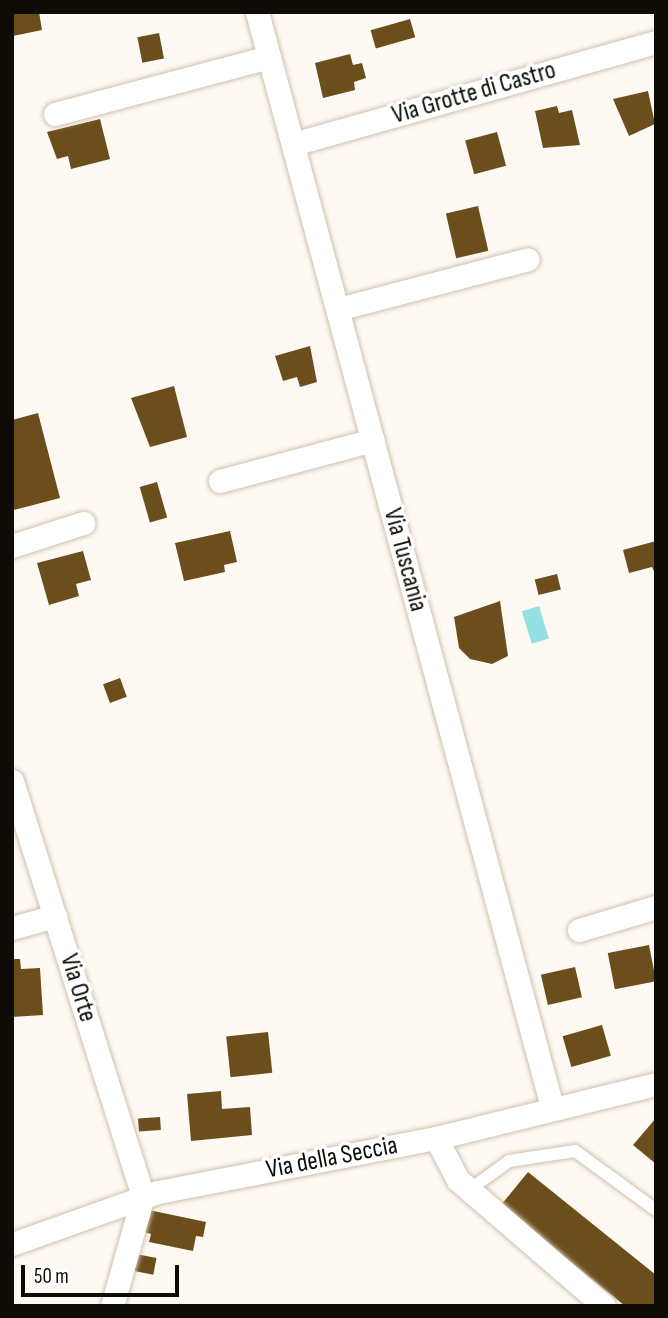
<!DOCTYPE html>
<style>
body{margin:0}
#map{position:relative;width:668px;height:1318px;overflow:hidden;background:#fef9f2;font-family:"Sofia Sans Condensed",sans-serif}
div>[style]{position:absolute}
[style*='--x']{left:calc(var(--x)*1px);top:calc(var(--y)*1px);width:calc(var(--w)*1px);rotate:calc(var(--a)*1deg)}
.water>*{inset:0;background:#94e1e4;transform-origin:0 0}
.building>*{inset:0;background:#6c4e1d;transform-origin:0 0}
.roads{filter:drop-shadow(0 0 2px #cdc1af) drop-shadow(0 0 2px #cdc1af)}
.lane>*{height:12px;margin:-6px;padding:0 6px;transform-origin:6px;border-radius:6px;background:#fff}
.street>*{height:23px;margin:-11.5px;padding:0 11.5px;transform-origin:11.5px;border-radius:11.5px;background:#fff}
span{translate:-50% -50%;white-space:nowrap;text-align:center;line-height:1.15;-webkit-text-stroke:7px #fff;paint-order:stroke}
.street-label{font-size:26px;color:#0f0b06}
.frame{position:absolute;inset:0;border:14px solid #0f0b06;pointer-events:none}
.scale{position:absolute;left:21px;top:1265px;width:158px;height:32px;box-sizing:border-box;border:4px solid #0f0b06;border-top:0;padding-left:9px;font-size:21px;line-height:24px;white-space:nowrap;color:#0f0b06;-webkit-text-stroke:5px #fff;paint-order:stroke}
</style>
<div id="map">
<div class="water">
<div style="left:539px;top:606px;width:34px;height:18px;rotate:73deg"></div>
</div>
<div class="building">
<div style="clip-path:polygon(12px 12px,39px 12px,42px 30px,13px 36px)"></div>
<div style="left:410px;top:19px;width:19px;height:41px;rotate:74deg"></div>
<div style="left:159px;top:33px;width:26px;height:22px;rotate:79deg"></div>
<div style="clip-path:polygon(350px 54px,353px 65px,362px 63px,366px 78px,354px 82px,355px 90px,323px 98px,315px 63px)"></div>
<div style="clip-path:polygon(648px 91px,655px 124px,629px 136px,613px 99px)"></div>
<div style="clip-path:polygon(557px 106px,559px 113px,572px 110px,580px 145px,543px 148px,535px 111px)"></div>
<div style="clip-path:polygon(100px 119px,110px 159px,71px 169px,68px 156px,57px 159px,47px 132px)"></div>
<div style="left:497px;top:132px;width:35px;height:33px;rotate:75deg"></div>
<div style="left:478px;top:206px;width:46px;height:33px;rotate:77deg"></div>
<div style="clip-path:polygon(310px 346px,317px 382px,300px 387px,297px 377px,283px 381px,275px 356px)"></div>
<div style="clip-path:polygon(174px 386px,187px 437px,150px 447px,131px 398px)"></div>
<div style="clip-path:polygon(38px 413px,60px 498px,14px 510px,12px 420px)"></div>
<div style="left:157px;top:482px;width:37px;height:18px;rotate:74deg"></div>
<div style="clip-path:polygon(230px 531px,237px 562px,224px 565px,225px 572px,184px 581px,175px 543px)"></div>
<div style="clip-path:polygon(656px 541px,656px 576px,652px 567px,629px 573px,623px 550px)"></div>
<div style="clip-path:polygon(83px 551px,91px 580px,76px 584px,79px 596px,49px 605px,37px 563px)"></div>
<div style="left:557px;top:574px;width:16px;height:23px;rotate:76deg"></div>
<div style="clip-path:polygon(500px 601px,508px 656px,492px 664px,470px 659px,459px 648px,454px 617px)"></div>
<div style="left:120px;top:678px;width:20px;height:18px;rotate:70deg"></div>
<div style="left:649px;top:945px;width:37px;height:42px;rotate:79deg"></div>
<div style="clip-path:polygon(12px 959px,20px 959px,21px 969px,40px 968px,43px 1015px,12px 1017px)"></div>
<div style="left:575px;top:967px;width:31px;height:35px;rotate:77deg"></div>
<div style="left:602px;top:1025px;width:32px;height:41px;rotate:74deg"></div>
<div style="left:268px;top:1032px;width:41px;height:42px;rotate:84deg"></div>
<div style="clip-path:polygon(221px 1091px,222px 1109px,250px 1107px,252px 1135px,191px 1141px,187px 1094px)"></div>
<div style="left:160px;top:1117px;width:13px;height:22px;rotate:86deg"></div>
<div style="clip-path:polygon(656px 1118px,656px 1164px,633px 1145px)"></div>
<div style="clip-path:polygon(528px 1172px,656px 1275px,656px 1306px,625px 1306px,501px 1205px)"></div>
<div style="clip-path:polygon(144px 1209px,206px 1222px,203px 1237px,196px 1236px,193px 1251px,149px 1242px,151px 1234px,140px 1231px)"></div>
<div style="left:131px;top:1253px;width:26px;height:17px;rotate:11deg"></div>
</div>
<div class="roads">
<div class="lane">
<div style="--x:469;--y:1190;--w:49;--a:-35.9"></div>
<div style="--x:509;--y:1161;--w:67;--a:-8.6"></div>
<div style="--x:575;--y:1151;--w:100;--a:36.1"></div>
</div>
<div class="street">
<div style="--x:257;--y:12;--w:1134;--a:74.92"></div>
<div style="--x:55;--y:114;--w:221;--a:-14.9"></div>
<div style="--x:293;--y:144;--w:377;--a:-15.7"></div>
<div style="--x:338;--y:309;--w:196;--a:-14.7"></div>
<div style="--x:220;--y:481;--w:158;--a:-15"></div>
<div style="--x:12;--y:546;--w:75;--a:-17.9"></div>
<div style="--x:12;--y:781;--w:435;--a:72.5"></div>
<div style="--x:143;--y:1196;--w:114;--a:105.7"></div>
<div style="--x:12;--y:928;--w:45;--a:-15.6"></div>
<div style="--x:579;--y:930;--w:80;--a:-16.6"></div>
<div style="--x:436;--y:1138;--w:47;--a:62.4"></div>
<div style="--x:458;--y:1180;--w:193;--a:40.8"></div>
<div style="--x:12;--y:1244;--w:155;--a:-19.6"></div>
<div style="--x:158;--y:1192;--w:283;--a:-11"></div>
<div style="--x:436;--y:1138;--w:227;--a:-13.8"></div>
</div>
</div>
<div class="street-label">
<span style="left:474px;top:93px;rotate:-16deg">Via Grotte di Castro</span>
<span style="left:405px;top:560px;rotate:75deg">Via Tuscania</span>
<span style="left:78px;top:988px;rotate:73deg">Via Orte</span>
<span style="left:332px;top:1158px;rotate:-11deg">Via della Seccia</span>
</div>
<div class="frame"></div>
<div class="scale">50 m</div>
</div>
